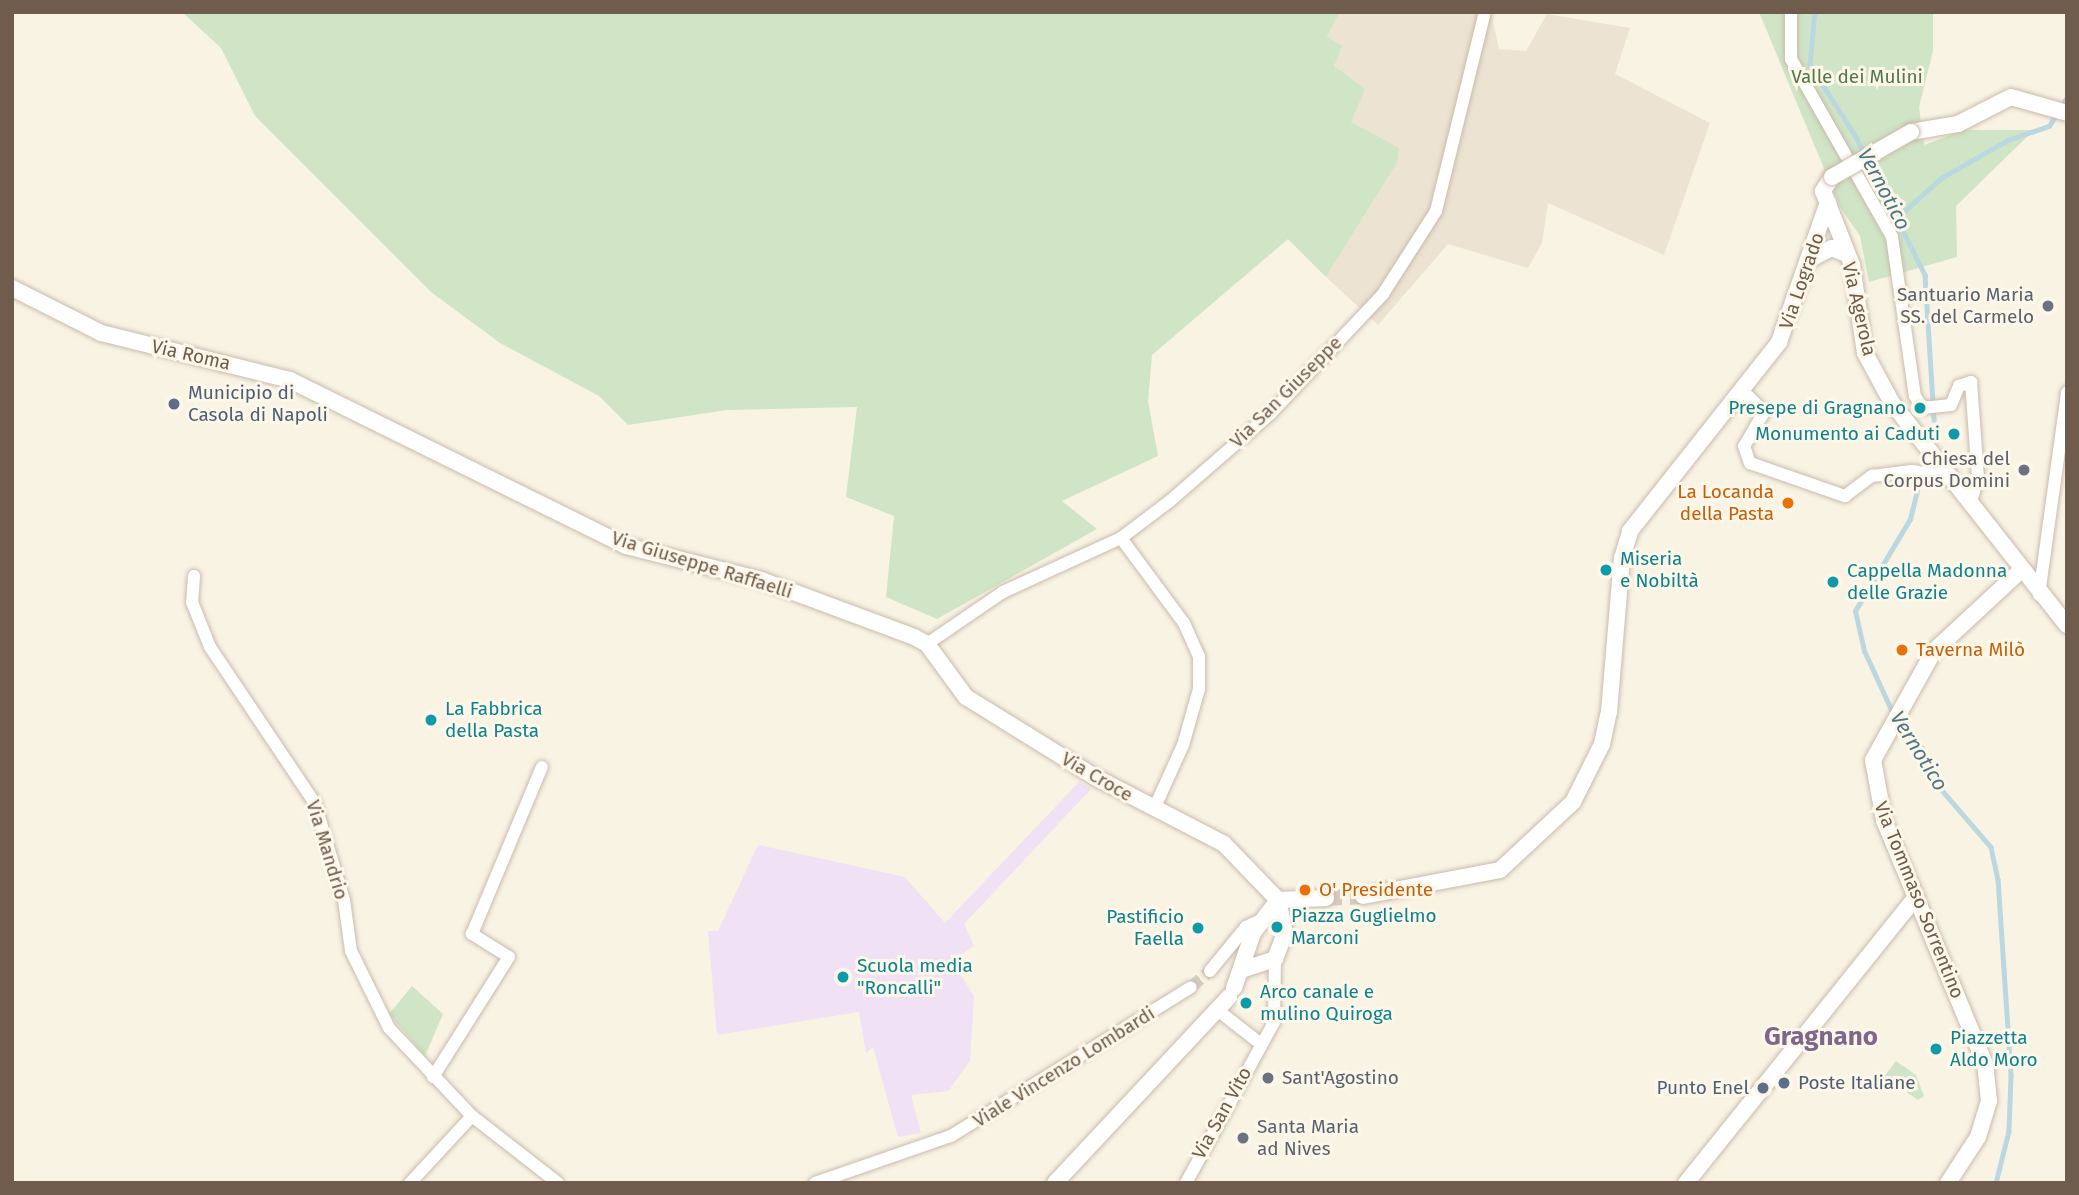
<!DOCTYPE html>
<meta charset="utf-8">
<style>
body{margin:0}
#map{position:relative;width:2079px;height:1195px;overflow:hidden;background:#f9f3e4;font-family:"Fira Sans",sans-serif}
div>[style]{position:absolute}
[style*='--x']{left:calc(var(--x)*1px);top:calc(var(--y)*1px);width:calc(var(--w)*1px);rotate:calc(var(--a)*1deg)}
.residential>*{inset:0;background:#ede3d2}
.education>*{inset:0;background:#f0e1f5}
.green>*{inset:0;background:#cfe5c5}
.stream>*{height:4.5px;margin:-2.25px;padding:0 2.25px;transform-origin:2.25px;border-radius:2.25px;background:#bbd8e0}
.minor-tunnel>*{height:12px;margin-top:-6px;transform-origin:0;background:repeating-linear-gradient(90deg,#d6cdbe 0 12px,transparent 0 18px)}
.tertiary-tunnel>*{height:16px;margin-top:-8px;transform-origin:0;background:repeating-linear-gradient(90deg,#d6cdbe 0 16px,transparent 0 24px)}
.roads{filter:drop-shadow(0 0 2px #c9bbac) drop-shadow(0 0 2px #c9bbac)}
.minor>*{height:12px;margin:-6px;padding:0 6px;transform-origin:6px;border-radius:6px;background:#fff}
.tertiary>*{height:16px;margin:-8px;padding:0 8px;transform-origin:8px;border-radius:8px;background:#fff}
.bridges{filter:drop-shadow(0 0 2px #c9bbac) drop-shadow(0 0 2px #c9bbac)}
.tertiary-bridge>*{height:16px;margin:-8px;padding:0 8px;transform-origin:8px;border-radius:8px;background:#fff}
.dots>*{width:19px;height:19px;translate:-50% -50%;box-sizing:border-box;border:4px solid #fdf7ea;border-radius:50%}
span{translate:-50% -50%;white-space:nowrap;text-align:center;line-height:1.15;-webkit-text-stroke:6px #fdf7ea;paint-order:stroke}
.park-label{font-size:19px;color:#537949}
.street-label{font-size:19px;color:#6f5c4d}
.worship-label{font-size:19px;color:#5b616d}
.right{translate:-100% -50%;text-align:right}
.left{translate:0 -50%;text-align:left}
.service-label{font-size:19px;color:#4e5e75}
.culture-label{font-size:19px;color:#0d838f}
.food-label{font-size:19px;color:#c56008}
.water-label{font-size:21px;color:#4c7886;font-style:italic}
.district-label{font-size:26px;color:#82658c;font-weight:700}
.frame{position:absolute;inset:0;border:14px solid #6f5c4d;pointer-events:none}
</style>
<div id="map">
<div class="residential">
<div style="clip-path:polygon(1340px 12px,1491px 12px,1499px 49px,1526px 51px,1547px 14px,1630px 28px,1615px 74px,1710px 123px,1664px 255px,1548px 203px,1542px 243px,1528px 268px,1448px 244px,1378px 325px,1326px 277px,1397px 163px,1351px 122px,1327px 37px)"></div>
</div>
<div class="education">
<div style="clip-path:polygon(1079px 782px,1091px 789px,964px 924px,974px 946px,952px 961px,974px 996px,970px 1061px,948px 1091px,911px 1095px,921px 1133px,898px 1137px,873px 1047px,866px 1053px,859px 1012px,717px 1035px,708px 931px,718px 931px,758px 845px,905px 877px,945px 923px)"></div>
</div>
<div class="green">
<div style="clip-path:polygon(182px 12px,1340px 12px,1327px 37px,1342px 46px,1334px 66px,1365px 89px,1351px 122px,1399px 148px,1397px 163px,1326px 277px,1288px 239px,1152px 355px,1148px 401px,1158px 456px,1062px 501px,1097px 529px,937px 619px,886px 597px,894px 516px,846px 497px,857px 407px,727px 410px,628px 425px,599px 396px,500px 343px,431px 292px,255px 116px,221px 48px)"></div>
<div style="clip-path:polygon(1759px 12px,1933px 12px,1933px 51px,1919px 107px,1924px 145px,1964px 130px,2034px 130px,1956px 206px,1957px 257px,1869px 282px,1860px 236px,1840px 207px)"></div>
<div style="clip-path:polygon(412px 986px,443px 1014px,425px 1056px,389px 1014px)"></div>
<div style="clip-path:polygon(1896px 1061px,1916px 1075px,1924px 1096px,1918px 1100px,1884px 1077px)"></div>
</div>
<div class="stream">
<div style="--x:1815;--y:12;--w:53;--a:95.4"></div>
<div style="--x:1810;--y:65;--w:83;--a:57.3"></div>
<div style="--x:1855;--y:135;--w:157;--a:63.4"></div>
<div style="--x:1925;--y:275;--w:145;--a:86.4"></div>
<div style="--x:1899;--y:216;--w:57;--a:-42.1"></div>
<div style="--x:1941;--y:178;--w:77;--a:-29.6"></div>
<div style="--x:2008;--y:140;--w:43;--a:-18.9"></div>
<div style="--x:2049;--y:126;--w:34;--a:-58"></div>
<div style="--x:1893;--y:714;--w:69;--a:-114.7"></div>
<div style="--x:1864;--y:651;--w:41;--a:-102.7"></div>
<div style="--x:1855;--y:611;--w:107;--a:-59.1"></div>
<div style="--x:1910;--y:519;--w:29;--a:-76"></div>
<div style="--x:1898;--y:722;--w:37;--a:47"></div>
<div style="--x:1923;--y:749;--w:34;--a:71"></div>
<div style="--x:1934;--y:781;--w:87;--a:49.2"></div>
<div style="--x:1991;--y:847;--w:33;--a:78"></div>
<div style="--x:1998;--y:879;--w:197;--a:86.2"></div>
<div style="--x:2011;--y:1076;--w:55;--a:92.1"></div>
<div style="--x:2009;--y:1131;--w:54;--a:104"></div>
</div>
<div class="minor-tunnel">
<div style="--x:1191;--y:987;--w:25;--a:-40"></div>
</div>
<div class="tertiary-tunnel">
<div style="--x:1326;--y:898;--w:37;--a:-3"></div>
</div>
<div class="roads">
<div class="minor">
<div style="--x:1791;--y:12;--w:47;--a:90"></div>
<div style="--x:1791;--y:59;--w:205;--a:60.4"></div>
<div style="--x:1892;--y:237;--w:161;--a:81.8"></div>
<div style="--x:1915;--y:396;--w:14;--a:60"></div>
<div style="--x:1922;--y:408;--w:29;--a:-6"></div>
<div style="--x:1951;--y:405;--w:21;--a:-67"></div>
<div style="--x:1959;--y:386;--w:13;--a:-18"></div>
<div style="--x:1971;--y:382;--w:95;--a:85.8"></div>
<div style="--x:1978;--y:477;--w:25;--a:106"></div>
<div style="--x:1741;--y:389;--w:33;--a:45"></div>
<div style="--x:1764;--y:412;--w:39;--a:120"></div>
<div style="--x:1744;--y:446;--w:18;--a:71"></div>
<div style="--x:1750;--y:463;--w:101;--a:19.2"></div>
<div style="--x:1845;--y:496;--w:34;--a:-37"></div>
<div style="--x:1872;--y:476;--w:40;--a:-7.1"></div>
<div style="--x:1912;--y:471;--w:36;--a:9"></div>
<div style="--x:1121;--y:538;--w:106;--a:53.5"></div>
<div style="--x:1184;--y:623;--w:36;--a:66"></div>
<div style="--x:1199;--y:656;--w:33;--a:90"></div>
<div style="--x:1199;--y:689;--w:58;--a:105.9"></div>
<div style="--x:1183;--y:745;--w:70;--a:114.4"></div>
<div style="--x:194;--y:576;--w:26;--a:94"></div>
<div style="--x:192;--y:602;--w:48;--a:68.2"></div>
<div style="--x:210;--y:647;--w:188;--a:56.1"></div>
<div style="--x:315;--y:803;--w:101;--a:73.4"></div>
<div style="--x:344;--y:900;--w:51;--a:82.2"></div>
<div style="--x:351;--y:951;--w:86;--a:63.7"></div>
<div style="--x:389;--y:1028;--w:121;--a:46.7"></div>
<div style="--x:472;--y:1116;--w:109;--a:37.9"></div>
<div style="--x:2039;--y:595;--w:205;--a:-82.1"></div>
<div style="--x:927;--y:644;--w:92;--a:-34.4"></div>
<div style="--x:1003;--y:592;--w:130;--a:-24.6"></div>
<div style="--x:1121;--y:538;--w:63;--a:-37.2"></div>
<div style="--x:1171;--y:500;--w:131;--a:-41"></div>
<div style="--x:1270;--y:414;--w:165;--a:-46.7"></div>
<div style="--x:1383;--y:294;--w:98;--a:-57.4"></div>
<div style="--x:1436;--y:211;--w:205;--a:-76.2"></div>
<div style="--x:1210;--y:971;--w:57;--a:-50.7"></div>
<div style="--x:1246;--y:927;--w:19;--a:-25"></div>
<div style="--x:1220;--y:1012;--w:52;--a:38"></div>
<div style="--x:433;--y:1077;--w:142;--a:-57.7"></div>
<div style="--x:509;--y:957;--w:44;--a:-148.1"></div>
<div style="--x:472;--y:934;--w:181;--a:-67.3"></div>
<div style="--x:410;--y:1183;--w:91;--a:-47.2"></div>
<div style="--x:815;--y:1183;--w:144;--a:-19.1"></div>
<div style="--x:951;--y:1136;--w:282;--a:-31.8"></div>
<div style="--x:1186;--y:1183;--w:183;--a:-61.3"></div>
<div style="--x:1274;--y:1022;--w:63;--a:-89.1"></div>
</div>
<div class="tertiary">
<div style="--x:1911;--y:132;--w:48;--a:-9.7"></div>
<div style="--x:1958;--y:124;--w:59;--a:-27"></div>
<div style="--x:2011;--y:97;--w:58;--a:15.9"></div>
<div style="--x:1832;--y:177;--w:17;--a:123"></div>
<div style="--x:1823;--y:191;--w:79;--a:68.6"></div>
<div style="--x:1852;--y:265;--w:89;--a:81.6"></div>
<div style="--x:1865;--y:353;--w:57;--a:61.6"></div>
<div style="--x:1892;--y:403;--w:283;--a:51.8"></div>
<div style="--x:1812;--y:258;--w:22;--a:-27"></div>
<div style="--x:1832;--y:248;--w:16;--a:22"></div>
<div style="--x:12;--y:288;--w:100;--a:26.8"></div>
<div style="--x:101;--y:333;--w:195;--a:14"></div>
<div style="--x:290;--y:380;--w:375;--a:26.3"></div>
<div style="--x:626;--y:546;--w:139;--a:14.1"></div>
<div style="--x:761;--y:580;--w:163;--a:20.4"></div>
<div style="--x:914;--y:637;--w:15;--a:28"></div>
<div style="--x:927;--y:644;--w:66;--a:53.7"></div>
<div style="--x:966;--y:697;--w:152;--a:31.8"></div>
<div style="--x:1095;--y:777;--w:145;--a:27.4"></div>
<div style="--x:1224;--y:844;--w:78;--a:46"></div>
<div style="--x:1278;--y:900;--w:48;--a:-2.4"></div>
<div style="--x:1363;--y:896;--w:139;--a:-10.7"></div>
<div style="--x:1500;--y:870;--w:100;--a:-43"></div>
<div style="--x:1573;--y:802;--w:65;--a:-63.4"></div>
<div style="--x:1602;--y:744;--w:33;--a:-78"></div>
<div style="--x:1609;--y:712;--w:155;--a:-85.2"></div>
<div style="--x:1622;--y:558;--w:28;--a:-73"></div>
<div style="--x:1630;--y:531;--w:241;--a:-51.7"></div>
<div style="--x:1779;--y:342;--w:148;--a:-70.7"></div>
<div style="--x:1234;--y:988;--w:58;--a:-70.9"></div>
<div style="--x:1253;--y:933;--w:41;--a:-52.9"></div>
<div style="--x:1278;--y:900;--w:34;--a:78"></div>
<div style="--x:1285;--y:933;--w:28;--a:111"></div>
<div style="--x:1275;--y:959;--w:35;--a:162"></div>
<div style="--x:1055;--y:1183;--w:255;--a:-46.9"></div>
<div style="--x:1686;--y:1183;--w:367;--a:-51.2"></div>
<div style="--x:1948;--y:1183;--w:55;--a:-56.9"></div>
<div style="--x:1978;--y:1137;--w:38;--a:-73"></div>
<div style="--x:1989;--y:1101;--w:37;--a:-96"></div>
<div style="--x:1985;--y:1064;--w:264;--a:-112.5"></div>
<div style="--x:1884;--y:820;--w:61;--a:-100.4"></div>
<div style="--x:1873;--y:760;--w:125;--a:-60.8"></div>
<div style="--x:1934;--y:651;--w:116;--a:-42.9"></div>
</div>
</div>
<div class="bridges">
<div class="tertiary-bridge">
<div style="--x:1832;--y:177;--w:91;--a:-29.7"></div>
</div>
</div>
<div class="dots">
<div style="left:2048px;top:306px;background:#6b7280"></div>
<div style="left:174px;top:404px;background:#5c6f8a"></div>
<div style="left:1920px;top:408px;background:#0f9aa8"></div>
<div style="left:1954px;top:434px;background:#0f9aa8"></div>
<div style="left:2024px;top:470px;background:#6b7280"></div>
<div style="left:1788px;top:503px;background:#e8710a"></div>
<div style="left:1606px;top:570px;background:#0f9aa8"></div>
<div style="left:1833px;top:582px;background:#0f9aa8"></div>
<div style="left:1902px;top:650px;background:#e8710a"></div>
<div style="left:431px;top:720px;background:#0f9aa8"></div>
<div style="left:1305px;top:890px;background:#e8710a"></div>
<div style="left:1277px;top:927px;background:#0f9aa8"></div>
<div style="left:1198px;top:928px;background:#0f9aa8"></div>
<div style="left:843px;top:977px;background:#0f9aa8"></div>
<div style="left:1246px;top:1003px;background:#0f9aa8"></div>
<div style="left:1936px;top:1049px;background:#0f9aa8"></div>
<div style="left:1268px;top:1078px;background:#6b7280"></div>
<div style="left:1784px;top:1083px;background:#5c6f8a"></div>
<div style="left:1763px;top:1088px;background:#5c6f8a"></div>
<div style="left:1243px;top:1138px;background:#6b7280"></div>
</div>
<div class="park-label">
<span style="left:1857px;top:77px">Valle dei Mulini</span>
</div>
<div class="street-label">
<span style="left:1802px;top:281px;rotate:-71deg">Via Logrado</span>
<span style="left:1859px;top:309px;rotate:77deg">Via Agerola</span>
<span style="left:191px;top:355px;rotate:13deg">Via Roma</span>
<span style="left:1286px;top:392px;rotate:-45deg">Via San Giuseppe</span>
<span style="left:702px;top:565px;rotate:17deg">Via Giuseppe Raffaelli</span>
<span style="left:1097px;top:777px;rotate:30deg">Via Croce</span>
<span style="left:327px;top:850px;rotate:73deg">Via Mandrio</span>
<span style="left:1919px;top:900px;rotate:68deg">Via Tommaso Sorrentino</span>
<span style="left:1064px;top:1067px;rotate:-32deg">Viale Vincenzo Lombardi</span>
<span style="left:1222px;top:1113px;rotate:-61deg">Via San Vito</span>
</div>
<div class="worship-label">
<span class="right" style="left:2034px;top:306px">Santuario Maria<br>SS. del Carmelo</span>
<span class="right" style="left:2010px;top:470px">Chiesa del<br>Corpus Domini</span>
<span class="left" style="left:1282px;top:1078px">Sant'Agostino</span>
<span class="left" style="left:1257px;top:1138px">Santa Maria<br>ad Nives</span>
</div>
<div class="service-label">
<span class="left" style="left:188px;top:404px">Municipio di<br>Casola di Napoli</span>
<span class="left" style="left:1798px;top:1083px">Poste Italiane</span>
<span class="right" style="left:1749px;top:1088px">Punto Enel</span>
</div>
<div class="culture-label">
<span class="right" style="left:1906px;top:408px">Presepe di Gragnano</span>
<span class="right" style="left:1940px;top:434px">Monumento ai Caduti</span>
<span class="left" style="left:1620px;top:570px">Miseria<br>e Nobiltà</span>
<span class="left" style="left:1847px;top:582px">Cappella Madonna<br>delle Grazie</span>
<span class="left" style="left:445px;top:720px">La Fabbrica<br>della Pasta</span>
<span class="left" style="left:1291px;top:927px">Piazza Guglielmo<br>Marconi</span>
<span class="right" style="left:1184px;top:928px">Pastificio<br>Faella</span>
<span class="left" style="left:857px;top:977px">Scuola media<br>"Roncalli"</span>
<span class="left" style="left:1260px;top:1003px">Arco canale e<br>mulino Quiroga</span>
<span class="left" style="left:1950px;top:1049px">Piazzetta<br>Aldo Moro</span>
</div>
<div class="food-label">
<span class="right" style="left:1774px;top:503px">La Locanda<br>della Pasta</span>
<span class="left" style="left:1916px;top:650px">Taverna Milò</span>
<span class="left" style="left:1319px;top:890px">O' Presidente</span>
</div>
<div class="water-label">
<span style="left:1884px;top:189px;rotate:62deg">Vernotico</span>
<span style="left:1919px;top:751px;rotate:58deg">Vernotico</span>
</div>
<div class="district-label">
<span style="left:1821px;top:1037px">Gragnano</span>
</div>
<div class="frame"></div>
</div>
